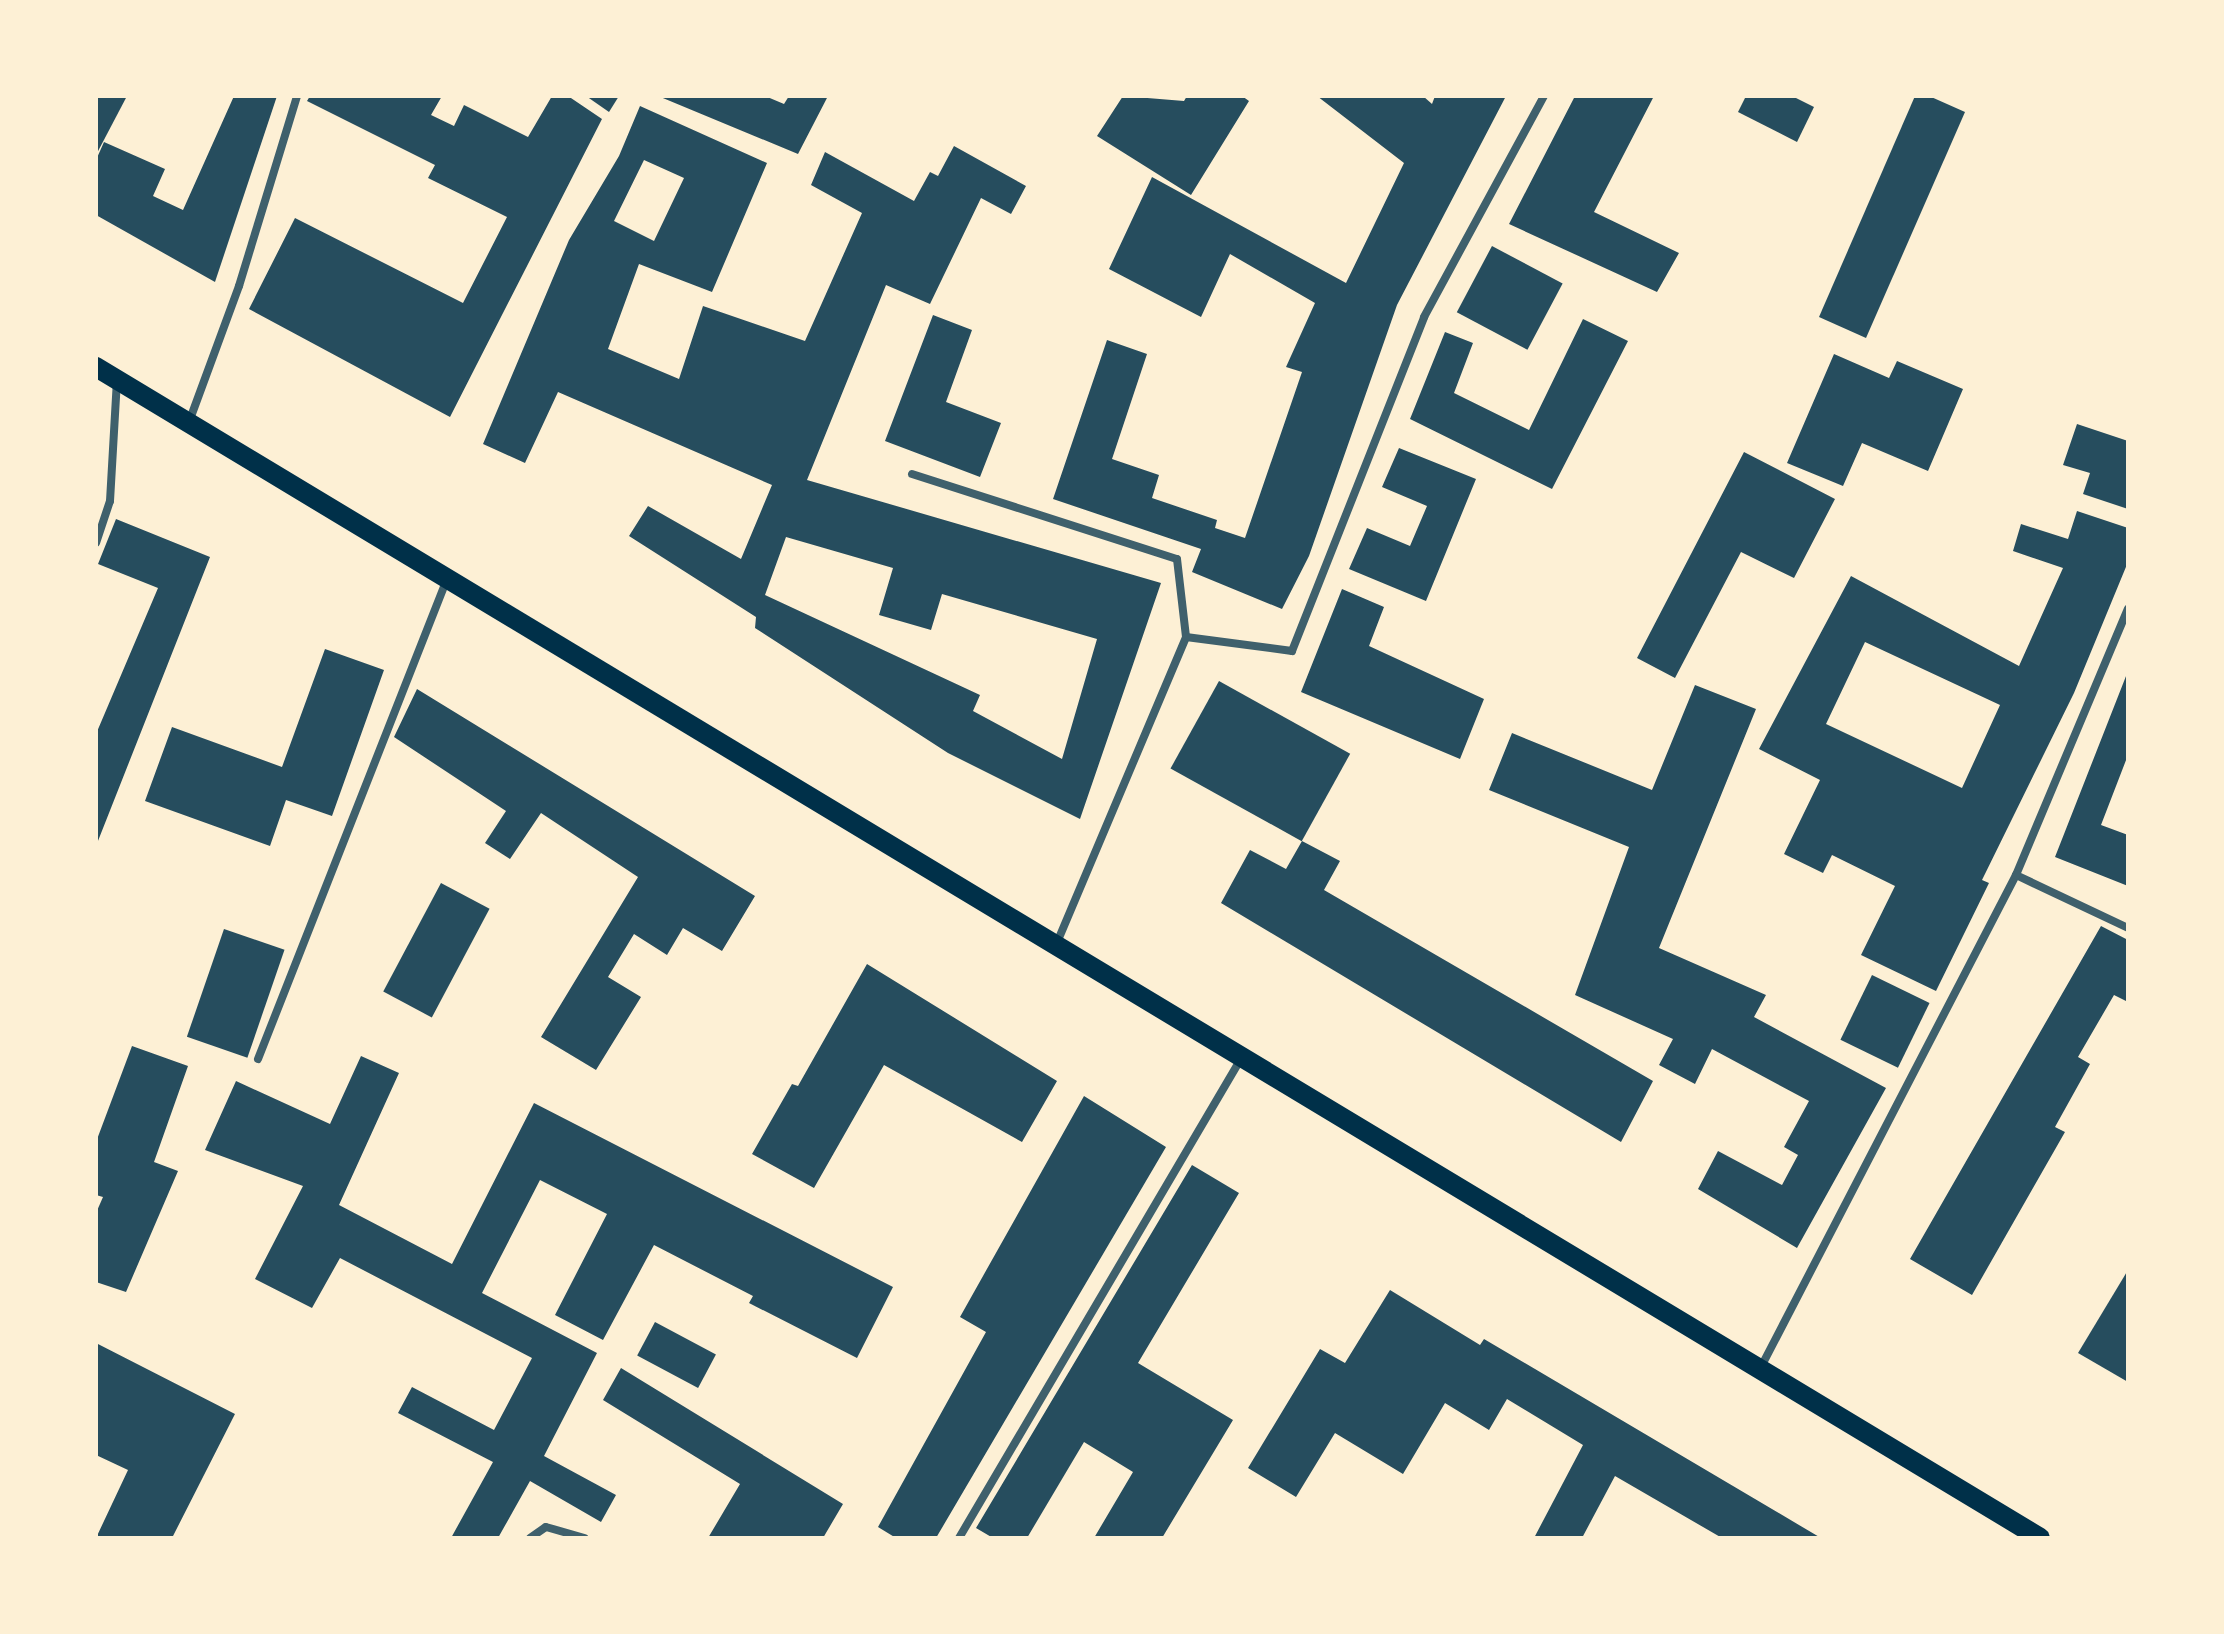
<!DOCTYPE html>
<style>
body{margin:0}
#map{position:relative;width:2224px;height:1634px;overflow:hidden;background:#fdf0d5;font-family:Roboto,sans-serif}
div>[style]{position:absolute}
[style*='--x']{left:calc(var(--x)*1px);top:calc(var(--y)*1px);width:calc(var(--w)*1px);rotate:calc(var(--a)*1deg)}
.building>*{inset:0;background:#264d5e;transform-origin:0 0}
.minor>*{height:8px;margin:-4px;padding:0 4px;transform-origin:4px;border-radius:4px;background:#3f606c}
.primary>*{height:20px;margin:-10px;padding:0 10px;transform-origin:10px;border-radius:10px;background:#003049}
span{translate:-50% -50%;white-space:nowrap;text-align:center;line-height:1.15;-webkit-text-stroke:8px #fdf0d5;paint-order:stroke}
.frame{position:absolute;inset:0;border:98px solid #fdf0d5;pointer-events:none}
</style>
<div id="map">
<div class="building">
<div style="clip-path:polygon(96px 96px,127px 96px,96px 155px)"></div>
<div style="clip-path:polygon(234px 96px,277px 96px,215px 282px,96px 215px,96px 160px,104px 142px,165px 169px,153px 196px,183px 210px)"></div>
<div style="clip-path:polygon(310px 96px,442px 96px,431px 115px,454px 126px,464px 105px,528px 137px,552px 96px,568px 96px,602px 119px,450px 417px,249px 309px,295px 218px,463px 303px,507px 217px,428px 178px,435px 165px,307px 101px)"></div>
<div style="clip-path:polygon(586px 96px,619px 96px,609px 112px)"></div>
<div style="clip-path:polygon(658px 96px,765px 96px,784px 104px,789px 96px,828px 96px,798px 154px)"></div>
<div style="clip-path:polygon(1123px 96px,1184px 101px,1187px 96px,1242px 96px,1249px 101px,1191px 195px,1097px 136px)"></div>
<div style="clip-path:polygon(1317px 96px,1423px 96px,1432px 104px,1435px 96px,1506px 96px,1397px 305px,1309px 556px,1282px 609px,1192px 572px,1201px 549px,1053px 499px,1107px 340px,1147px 354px,1112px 459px,1159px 475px,1152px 498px,1217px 520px,1215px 528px,1245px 538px,1302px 372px,1286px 367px,1315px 303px,1230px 254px,1201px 317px,1109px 269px,1152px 177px,1346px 283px,1404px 163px)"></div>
<div style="clip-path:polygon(1575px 96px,1654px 96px,1594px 212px,1679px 253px,1657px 292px,1509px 224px)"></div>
<div style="clip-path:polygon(1746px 96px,1792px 96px,1814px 107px,1797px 142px,1738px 112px)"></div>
<div style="clip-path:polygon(1915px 96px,1929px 96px,1965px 112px,1866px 338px,1819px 317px)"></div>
<div style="clip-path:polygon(evenodd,640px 106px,767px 163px,712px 292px,639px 264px,608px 349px,679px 379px,703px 306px,805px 341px,862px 213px,811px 185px,825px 152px,914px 201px,930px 172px,938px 176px,954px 146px,1026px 186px,1011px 214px,981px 198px,930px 304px,886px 285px,807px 480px,1161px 583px,1080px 819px,948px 753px,755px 628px,756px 617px,629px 536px,648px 506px,741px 559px,772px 485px,558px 392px,525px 463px,483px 444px,569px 240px,619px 156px,640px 106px,644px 160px,684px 178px,654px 241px,614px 221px,644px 160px,640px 106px,786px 537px,893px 568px,879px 615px,931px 630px,942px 594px,1097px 639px,1062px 759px,973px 711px,980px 695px,765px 595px,786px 537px)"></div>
<div style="left:1492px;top:246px;width:80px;height:75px;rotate:28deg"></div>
<div style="clip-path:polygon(933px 315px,972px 330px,946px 402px,1001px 423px,980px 477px,885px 441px)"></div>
<div style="clip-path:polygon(1583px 319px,1628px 341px,1552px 489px,1410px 419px,1445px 332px,1473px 343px,1454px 393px,1529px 430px)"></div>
<div style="clip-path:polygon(1834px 354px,1889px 378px,1897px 361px,1963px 389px,1928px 471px,1862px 443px,1843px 486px,1787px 463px)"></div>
<div style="clip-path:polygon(2077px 424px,2128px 441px,2128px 509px,2083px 494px,2090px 473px,2063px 465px)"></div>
<div style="clip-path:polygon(1399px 448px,1476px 479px,1426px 601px,1349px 569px,1367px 528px,1410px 546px,1427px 506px,1382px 487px)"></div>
<div style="clip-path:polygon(1744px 452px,1835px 499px,1794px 578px,1741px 552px,1675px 678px,1637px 658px)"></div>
<div style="clip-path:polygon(evenodd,2077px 511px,2128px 528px,2128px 562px,2074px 693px,1982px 880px,1989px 883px,1936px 991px,1861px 955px,1895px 886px,1832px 855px,1823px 873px,1784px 854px,1820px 780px,1759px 749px,1851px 576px,2019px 666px,2063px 568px,2013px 551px,2021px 524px,2068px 539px,2077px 511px,1865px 642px,2000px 705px,1962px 788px,1826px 724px,1865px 642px)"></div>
<div style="clip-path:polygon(116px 519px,210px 557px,96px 846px,96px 734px,158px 588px,98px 564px)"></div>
<div style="clip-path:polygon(1342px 589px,1384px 607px,1369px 646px,1484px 699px,1460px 759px,1301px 692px)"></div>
<div style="clip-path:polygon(325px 649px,384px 670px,332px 816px,286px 800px,270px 846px,145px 801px,172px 727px,282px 767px)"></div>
<div style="clip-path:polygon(2128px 671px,2128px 755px,2101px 825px,2128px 835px,2128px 886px,2055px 857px)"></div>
<div style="left:1219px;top:681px;width:150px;height:100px;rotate:29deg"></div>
<div style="clip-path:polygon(1695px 685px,1756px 709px,1659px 948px,1766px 995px,1754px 1017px,1886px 1088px,1797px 1248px,1698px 1189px,1718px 1151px,1782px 1185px,1798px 1155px,1784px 1147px,1809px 1101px,1712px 1049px,1695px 1084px,1659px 1065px,1673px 1039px,1575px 995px,1629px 847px,1489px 790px,1512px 733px,1652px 790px)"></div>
<div style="clip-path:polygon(417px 689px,755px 896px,722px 951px,683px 928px,667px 955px,634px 934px,608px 977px,641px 997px,596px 1070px,541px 1037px,638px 877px,541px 813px,510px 859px,485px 843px,506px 811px,394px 737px)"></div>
<div style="clip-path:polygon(1302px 841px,1340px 861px,1324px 890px,1653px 1081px,1621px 1142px,1221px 903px,1250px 850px,1286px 869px)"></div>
<div style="left:441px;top:883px;width:55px;height:123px;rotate:28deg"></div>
<div style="clip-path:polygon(2101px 926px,2128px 940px,2128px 1002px,2114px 995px,2078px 1057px,2090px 1064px,2055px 1127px,2065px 1132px,1972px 1295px,1910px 1259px)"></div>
<div style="left:224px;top:929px;width:64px;height:114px;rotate:19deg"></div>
<div style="clip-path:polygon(867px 964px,1057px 1081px,1022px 1142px,884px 1065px,814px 1188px,752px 1154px,792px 1084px,798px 1086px)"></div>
<div style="left:1872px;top:975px;width:64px;height:72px;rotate:26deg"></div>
<div style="clip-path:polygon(132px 1046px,188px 1066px,154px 1162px,178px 1171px,126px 1292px,96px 1282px,96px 1213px,103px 1197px,96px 1195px,96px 1142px)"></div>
<div style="clip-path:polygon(361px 1056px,399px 1073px,339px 1205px,452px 1264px,534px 1103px,893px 1287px,857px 1358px,749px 1303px,753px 1296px,654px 1245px,603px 1340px,555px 1315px,607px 1214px,540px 1180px,482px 1293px,597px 1353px,544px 1456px,616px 1495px,601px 1522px,530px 1481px,498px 1538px,451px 1538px,493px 1462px,398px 1413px,412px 1387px,494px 1430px,532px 1358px,340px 1258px,312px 1308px,255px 1279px,303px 1186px,205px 1150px,236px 1081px,330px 1124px)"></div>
<div style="clip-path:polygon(1084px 1096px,1166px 1147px,936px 1538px,896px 1538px,878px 1527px,986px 1332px,960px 1317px)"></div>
<div style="clip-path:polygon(1192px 1165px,1239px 1193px,1138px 1363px,1233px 1420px,1162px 1538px,1094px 1538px,1133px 1472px,1084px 1442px,1027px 1538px,993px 1538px,976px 1528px)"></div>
<div style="clip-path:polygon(2128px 1270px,2128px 1382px,2078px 1353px)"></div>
<div style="clip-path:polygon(1390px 1290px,1480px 1345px,1484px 1339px,1821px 1538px,1722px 1538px,1615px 1476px,1582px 1538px,1534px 1538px,1583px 1445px,1507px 1399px,1489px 1430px,1445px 1403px,1403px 1474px,1335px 1433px,1296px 1497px,1248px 1468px,1320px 1349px,1345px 1363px)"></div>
<div style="left:655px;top:1322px;width:69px;height:38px;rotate:28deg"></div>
<div style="clip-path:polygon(96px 1343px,235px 1414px,172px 1538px,96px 1538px,128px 1470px,96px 1455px)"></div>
<div style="clip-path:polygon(621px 1368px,843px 1504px,823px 1538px,708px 1538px,740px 1484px,603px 1400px)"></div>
</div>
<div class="minor">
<div style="--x:189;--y:422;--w:145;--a:-69.8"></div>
<div style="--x:239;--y:286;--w:199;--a:-73"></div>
<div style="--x:912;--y:474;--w:278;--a:17.8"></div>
<div style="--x:1177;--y:559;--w:79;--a:83.4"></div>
<div style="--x:96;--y:543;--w:44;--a:-71.6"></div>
<div style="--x:110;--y:501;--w:121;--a:-86.7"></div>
<div style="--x:2016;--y:875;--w:124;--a:25.3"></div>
<div style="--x:1056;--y:945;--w:334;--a:-67.1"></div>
<div style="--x:1186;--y:637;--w:107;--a:7.5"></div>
<div style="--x:1292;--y:651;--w:359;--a:-68.4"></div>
<div style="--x:1424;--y:317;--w:251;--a:-61.5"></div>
<div style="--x:258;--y:1059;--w:516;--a:-68.51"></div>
<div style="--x:1761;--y:1367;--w:554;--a:-62.6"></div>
<div style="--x:2016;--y:875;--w:289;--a:-67.2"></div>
<div style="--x:530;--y:1538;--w:19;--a:-35"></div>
<div style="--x:546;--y:1527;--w:40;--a:16"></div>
<div style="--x:959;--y:1538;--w:558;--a:-59.53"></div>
</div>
<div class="primary">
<div style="--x:96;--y:367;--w:2269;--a:31.06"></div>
</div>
<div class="frame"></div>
</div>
